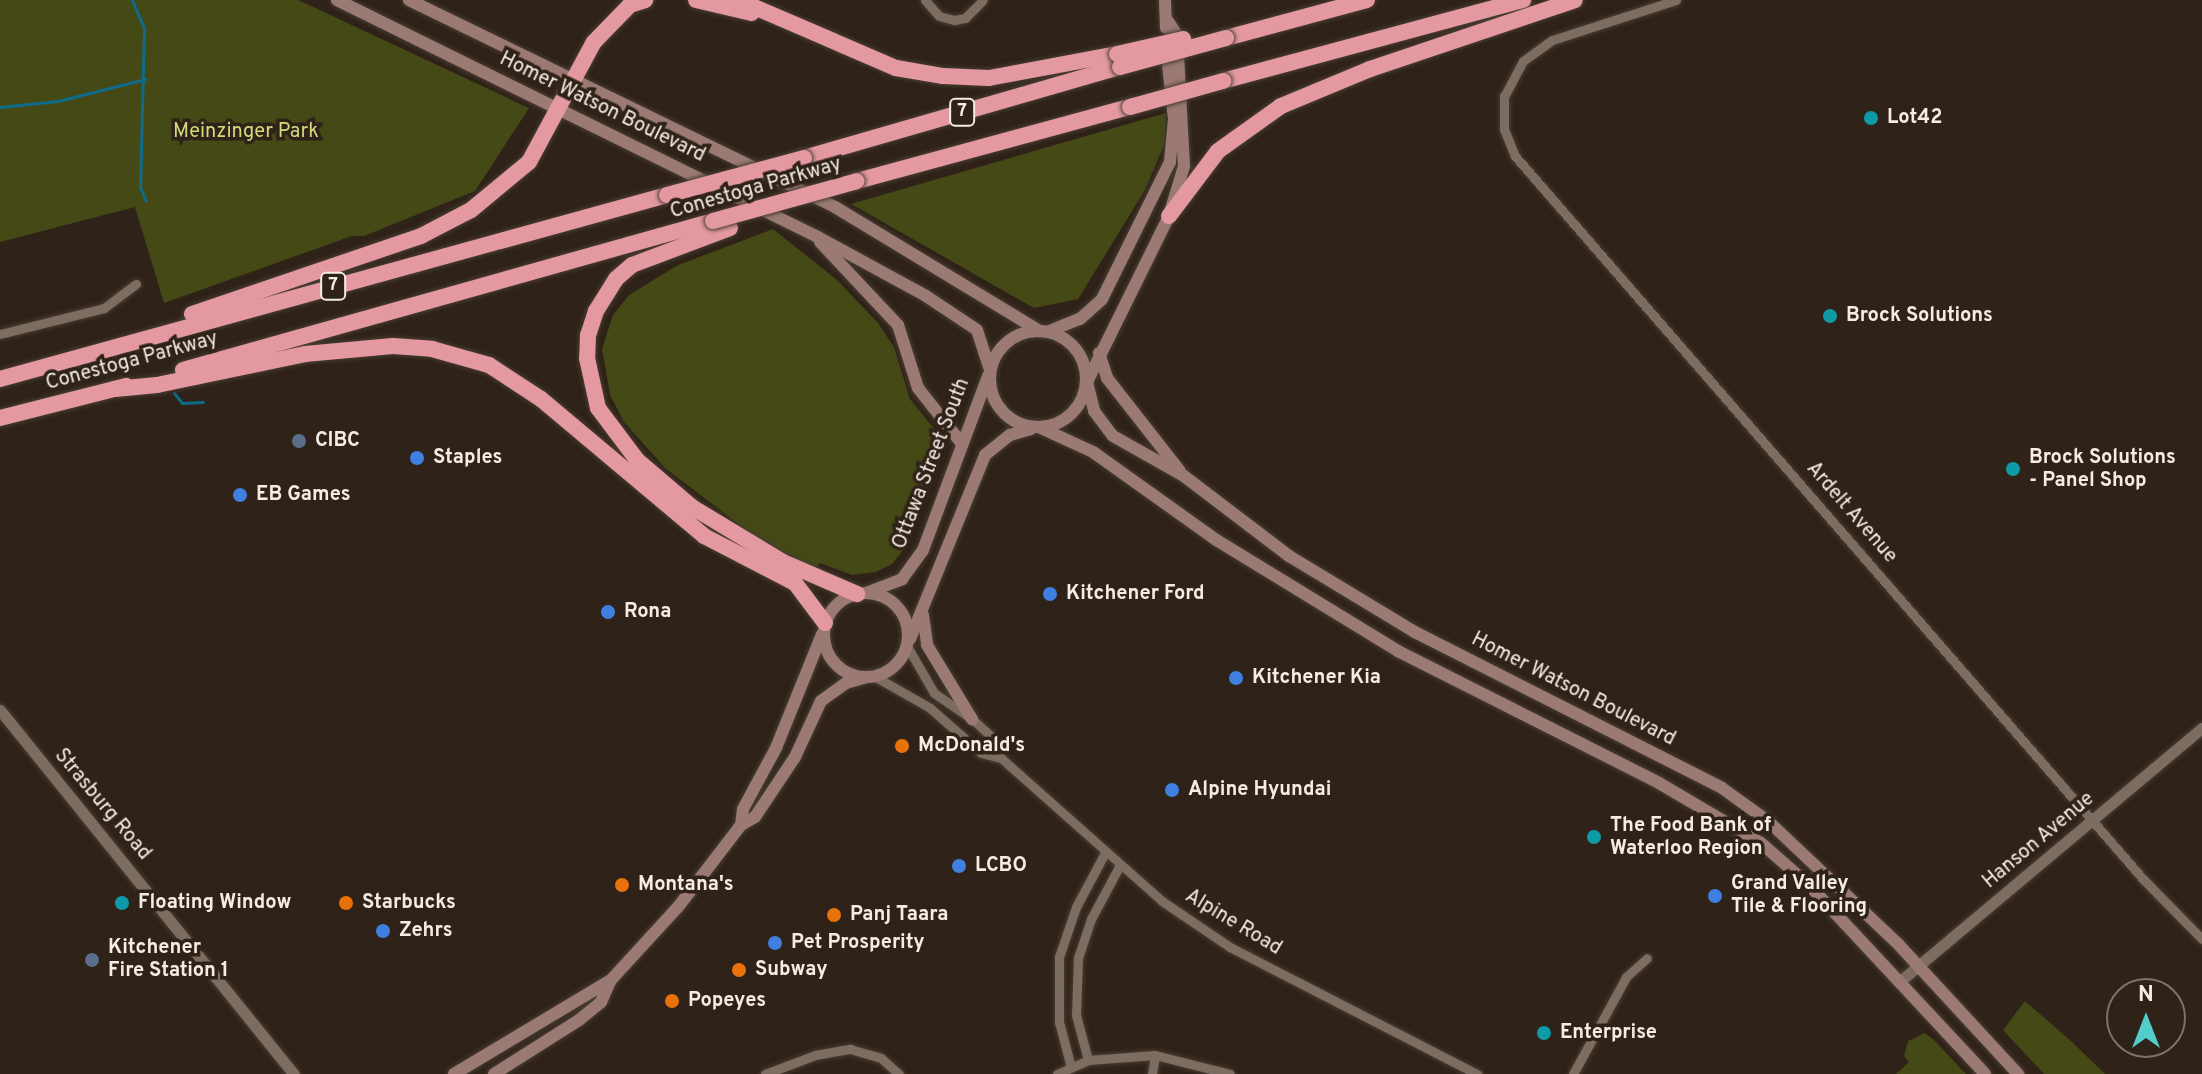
<!DOCTYPE html>
<style>
body{margin:0}
#map{position:relative;width:2202px;height:1074px;overflow:hidden;background:#2f2218;font-family:Overpass,sans-serif}
div>[style]{position:absolute}
[style*='--x']{left:calc(var(--x)*1px);top:calc(var(--y)*1px);width:calc(var(--w)*1px);rotate:calc(var(--a)*1deg)}
.green>*{inset:0;background:#454916}
.stream>*{height:3px;margin:-1.5px;padding:0 1.5px;transform-origin:1.5px;border-radius:1.5px;background:#0e6b89}
.roads{filter:drop-shadow(0 0 2px #483d35) drop-shadow(0 0 2px #483d35)}
.minor>*{height:9px;margin:-4.5px;padding:0 4.5px;transform-origin:4.5px;border-radius:4.5px;background:#7c6d60}
.tertiary>*{height:11px;margin:-5.5px;padding:0 5.5px;transform-origin:5.5px;border-radius:5.5px;background:#7c6d60}
.secondary>*{height:12px;margin:-6px;padding:0 6px;transform-origin:6px;border-radius:6px;background:#9b7a74}
.secondary>.ring{margin:-6px;padding:0;box-sizing:content-box;background:none;border:12px solid #9b7a74;border-radius:50%}
.motorway>*{height:16px;margin:-8px;padding:0 8px;transform-origin:8px;border-radius:8px;background:#e499a1}
.bridges{filter:drop-shadow(0 0 2px #483d35) drop-shadow(0 0 2px #483d35)}
.motorway-bridge>*{height:16px;margin:-8px;padding:0 8px;transform-origin:8px;border-radius:8px;background:#e499a1}
.dots>*{width:22px;height:22px;translate:-50% -50%;box-sizing:border-box;border:4px solid #2f2218;border-radius:50%}
span{translate:-50% -50%;white-space:nowrap;text-align:center;line-height:1.15;-webkit-text-stroke:7px #2f2218;paint-order:stroke}
.shield-label span{padding:2px 6px;background:#2f2218;border:2px solid;border-radius:6px;-webkit-text-stroke-width:0}
.shield-label{font-size:18px;color:#f5ece5;font-weight:700}
.street-label{font-size:20px;color:#f5ece5}
.poi-label{font-size:20px;color:#f5ece5;font-weight:700}
.left{translate:0 -50%;text-align:left}
.park-label{font-size:20px;color:#d2db7b}
.north{position:absolute;left:2106px;top:978px;width:80px;height:80px;box-sizing:border-box;background:#2f2218;border:2px solid #7e736a;border-radius:50%;rotate:0deg;font-size:22px;font-weight:700;line-height:32px;text-align:center;color:#f5ece5}
.north::after{content:'';display:block;margin:auto;width:28px;height:36px;background:#53cdc9;clip-path:polygon(50% 0,100% 100%,50% 72%,0 100%)}
</style>
<div id="map">
<div class="green">
<div style="clip-path:polygon(0 0,298px 0,529px 108px,475px 191px,364px 236px,352px 236px,164px 303px,135px 207px,0 242px)"></div>
<div style="clip-path:polygon(1166px 113px,1165px 143px,1145px 190px,1078px 299px,1034px 308px,851px 204px)"></div>
<div style="clip-path:polygon(773px 229px,837px 280px,878px 323px,894px 347px,910px 399px,941px 437px,940px 455px,903px 550px,892px 564px,876px 572px,852px 575px,820px 563px,815px 569px,758px 539px,665px 468px,624px 422px,610px 395px,602px 349px,613px 315px,629px 295px,678px 265px)"></div>
<div style="clip-path:polygon(2025px 1001px,2073px 1043px,2105px 1074px,2044px 1074px,2003px 1030px)"></div>
<div style="clip-path:polygon(1925px 1033px,1934px 1040px,1966px 1074px,1896px 1074px,1909px 1062px,1904px 1056px,1908px 1041px)"></div>
</div>
<div class="stream">
<div style="--x:132;--y:0;--w:30;--a:67"></div>
<div style="--x:144;--y:28;--w:159;--a:91.4"></div>
<div style="--x:140;--y:187;--w:15;--a:67"></div>
<div style="--x:0;--y:107;--w:58;--a:-5.9"></div>
<div style="--x:58;--y:101;--w:90;--a:-14.2"></div>
<div style="--x:174;--y:393;--w:13;--a:51"></div>
<div style="--x:182;--y:403;--w:21;--a:-3"></div>
</div>
<div class="roads">
<div class="minor">
<div style="--x:925;--y:0;--w:21;--a:49"></div>
<div style="--x:939;--y:16;--w:16;--a:15"></div>
<div style="--x:954;--y:20;--w:11;--a:-10"></div>
<div style="--x:965;--y:18;--w:25;--a:-45"></div>
<div style="--x:1676;--y:0;--w:130;--a:162.1"></div>
<div style="--x:1552;--y:40;--w:36;--a:144"></div>
<div style="--x:1523;--y:61;--w:40;--a:118"></div>
<div style="--x:1504;--y:96;--w:33;--a:90"></div>
<div style="--x:1504;--y:129;--w:29;--a:68"></div>
<div style="--x:1515;--y:156;--w:958;--a:49.02"></div>
<div style="--x:2143;--y:879;--w:84;--a:45.5"></div>
<div style="--x:0;--y:334;--w:107;--a:-14"></div>
<div style="--x:104;--y:308;--w:40;--a:-37"></div>
<div style="--x:907;--y:646;--w:54;--a:60.1"></div>
<div style="--x:934;--y:693;--w:46;--a:34.4"></div>
<div style="--x:972;--y:719;--w:30;--a:42"></div>
<div style="--x:994;--y:739;--w:20;--a:70"></div>
<div style="--x:1001;--y:758;--w:215;--a:41.6"></div>
<div style="--x:1162;--y:901;--w:82;--a:34.1"></div>
<div style="--x:1230;--y:947;--w:278;--a:27.2"></div>
<div style="--x:874;--y:676;--w:64;--a:29.7"></div>
<div style="--x:930;--y:708;--w:68;--a:41.4"></div>
<div style="--x:981;--y:753;--w:21;--a:14"></div>
<div style="--x:1088;--y:1060;--w:47;--a:-104.9"></div>
<div style="--x:1076;--y:1015;--w:57;--a:-88"></div>
<div style="--x:1078;--y:958;--w:41;--a:-71.6"></div>
<div style="--x:1091;--y:919;--w:61;--a:-61.8"></div>
<div style="--x:1071;--y:1067;--w:47;--a:-104.9"></div>
<div style="--x:1059;--y:1022;--w:65;--a:-90"></div>
<div style="--x:1059;--y:957;--w:53;--a:-71.2"></div>
<div style="--x:1076;--y:907;--w:61;--a:-61.8"></div>
<div style="--x:765;--y:1074;--w:53;--a:-20.8"></div>
<div style="--x:815;--y:1055;--w:36;--a:-10"></div>
<div style="--x:850;--y:1049;--w:32;--a:16"></div>
<div style="--x:881;--y:1058;--w:24;--a:42"></div>
<div style="--x:1057;--y:1074;--w:34;--a:-24"></div>
<div style="--x:1088;--y:1060;--w:67;--a:-4.3"></div>
<div style="--x:1155;--y:1055;--w:77;--a:14.2"></div>
<div style="--x:1152;--y:1074;--w:19;--a:-81"></div>
<div style="--x:1573;--y:1074;--w:111;--a:-61.3"></div>
<div style="--x:1626;--y:977;--w:28;--a:-42"></div>
</div>
<div class="tertiary">
<div style="--x:0;--y:710;--w:468;--a:51.1"></div>
<div style="--x:1899;--y:982;--w:395;--a:-40"></div>
</div>
<div class="secondary">
<div style="--x:337;--y:0;--w:534;--a:26.23"></div>
<div style="--x:816;--y:236;--w:125;--a:28.6"></div>
<div style="--x:926;--y:296;--w:61;--a:33.7"></div>
<div style="--x:977;--y:330;--w:42;--a:72"></div>
<div style="--x:409;--y:0;--w:474;--a:25.9"></div>
<div style="--x:835;--y:207;--w:240;--a:31.2"></div>
<div style="--x:1165;--y:0;--w:28;--a:88"></div>
<div style="--x:820;--y:242;--w:114;--a:46.8"></div>
<div style="--x:898;--y:325;--w:66;--a:72.4"></div>
<div style="--x:918;--y:388;--w:71;--a:51.8"></div>
<div class="ring" style="left:990px;top:331px;width:84px;height:84px"></div>
<div style="--x:1047;--y:332;--w:35;--a:-22"></div>
<div style="--x:1080;--y:319;--w:30;--a:-42"></div>
<div style="--x:1102;--y:299;--w:153;--a:-63.6"></div>
<div style="--x:1170;--y:162;--w:43;--a:-84.7"></div>
<div style="--x:1174;--y:119;--w:72;--a:-96.3"></div>
<div style="--x:1099;--y:353;--w:26;--a:72"></div>
<div style="--x:1107;--y:378;--w:118;--a:51.9"></div>
<div style="--x:1087;--y:382;--w:30;--a:76"></div>
<div style="--x:1094;--y:411;--w:31;--a:53"></div>
<div style="--x:1113;--y:436;--w:81;--a:29.4"></div>
<div style="--x:1184;--y:476;--w:132;--a:37.3"></div>
<div style="--x:1289;--y:556;--w:147;--a:31.1"></div>
<div style="--x:1415;--y:632;--w:344;--a:26.9"></div>
<div style="--x:1722;--y:788;--w:57;--a:35.7"></div>
<div style="--x:1768;--y:821;--w:180;--a:43.4"></div>
<div style="--x:1899;--y:945;--w:176;--a:47.3"></div>
<div style="--x:1087;--y:382;--w:185;--a:-63.7"></div>
<div style="--x:1169;--y:216;--w:52;--a:-73.3"></div>
<div style="--x:1184;--y:166;--w:131;--a:-93.1"></div>
<div style="--x:1177;--y:35;--w:17;--a:-123"></div>
<div style="--x:1041;--y:428;--w:57;--a:24.8"></div>
<div style="--x:1093;--y:452;--w:153;--a:35.5"></div>
<div style="--x:1218;--y:541;--w:211;--a:31.4"></div>
<div style="--x:1398;--y:651;--w:292;--a:26.8"></div>
<div style="--x:1659;--y:783;--w:118;--a:30.5"></div>
<div style="--x:1761;--y:843;--w:64;--a:41.2"></div>
<div style="--x:1809;--y:885;--w:258;--a:47"></div>
<div class="ring" style="left:824px;top:593px;width:72px;height:72px"></div>
<div style="--x:866;--y:593;--w:39;--a:-21"></div>
<div style="--x:902;--y:579;--w:36;--a:-54"></div>
<div style="--x:923;--y:550;--w:186;--a:-69.5"></div>
<div style="--x:923;--y:615;--w:30;--a:82"></div>
<div style="--x:927;--y:645;--w:87;--a:58.7"></div>
<div style="--x:910;--y:639;--w:199;--a:-67.8"></div>
<div style="--x:985;--y:455;--w:32;--a:-39"></div>
<div style="--x:1010;--y:435;--w:22;--a:-16"></div>
<div style="--x:741;--y:825;--w:16;--a:-83"></div>
<div style="--x:743;--y:809;--w:69;--a:-61.6"></div>
<div style="--x:776;--y:748;--w:123;--a:-68"></div>
<div style="--x:454;--y:1074;--w:183;--a:-30.9"></div>
<div style="--x:611;--y:980;--w:99;--a:-47.5"></div>
<div style="--x:678;--y:907;--w:103;--a:-52.5"></div>
<div style="--x:741;--y:825;--w:16;--a:-30"></div>
<div style="--x:755;--y:817;--w:72;--a:-56.3"></div>
<div style="--x:795;--y:757;--w:62;--a:-65.1"></div>
<div style="--x:821;--y:701;--w:31;--a:-36"></div>
<div style="--x:846;--y:683;--w:22;--a:-16"></div>
<div style="--x:494;--y:1074;--w:101;--a:-32.4"></div>
<div style="--x:579;--y:1020;--w:28;--a:-39"></div>
<div style="--x:601;--y:1002;--w:24;--a:-66"></div>
</div>
<div class="motorway">
<div style="--x:696;--y:0;--w:57;--a:13.1"></div>
<div style="--x:738;--y:0;--w:172;--a:23.3"></div>
<div style="--x:896;--y:68;--w:48;--a:9.7"></div>
<div style="--x:943;--y:76;--w:46;--a:2.5"></div>
<div style="--x:989;--y:78;--w:130;--a:-10.6"></div>
<div style="--x:1226;--y:38;--w:146;--a:-15.1"></div>
<div style="--x:1223;--y:81;--w:311;--a:-15.1"></div>
<div style="--x:804;--y:158;--w:329;--a:-16.1"></div>
<div style="--x:857;--y:181;--w:283;--a:-15.2"></div>
<div style="--x:1169;--y:216;--w:81;--a:-53"></div>
<div style="--x:1218;--y:151;--w:77;--a:-35.5"></div>
<div style="--x:1281;--y:106;--w:96;--a:-22.6"></div>
<div style="--x:1370;--y:69;--w:216;--a:-18.6"></div>
<div style="--x:730;--y:228;--w:105;--a:159.3"></div>
<div style="--x:632;--y:265;--w:21;--a:139"></div>
<div style="--x:616;--y:279;--w:38;--a:122"></div>
<div style="--x:596;--y:311;--w:25;--a:108"></div>
<div style="--x:588;--y:335;--w:23;--a:92"></div>
<div style="--x:587;--y:358;--w:51;--a:77.6"></div>
<div style="--x:598;--y:408;--w:65;--a:53.1"></div>
<div style="--x:637;--y:460;--w:72;--a:40.5"></div>
<div style="--x:692;--y:507;--w:106;--a:31.1"></div>
<div style="--x:783;--y:562;--w:81;--a:23.4"></div>
<div style="--x:192;--y:314;--w:242;--a:-18.8"></div>
<div style="--x:421;--y:236;--w:56;--a:-27.5"></div>
<div style="--x:471;--y:210;--w:75;--a:-39.6"></div>
<div style="--x:529;--y:162;--w:136;--a:-61.6"></div>
<div style="--x:594;--y:42;--w:52;--a:-45.8"></div>
<div style="--x:630;--y:5;--w:16;--a:-18"></div>
<div style="--x:183;--y:370;--w:551;--a:-15.7"></div>
<div style="--x:0;--y:379;--w:692;--a:-15.42"></div>
<div style="--x:115;--y:389;--w:42;--a:-5.4"></div>
<div style="--x:157;--y:385;--w:151;--a:-11.8"></div>
<div style="--x:305;--y:354;--w:88;--a:-5.2"></div>
<div style="--x:393;--y:346;--w:39;--a:4"></div>
<div style="--x:432;--y:349;--w:59;--a:15.7"></div>
<div style="--x:489;--y:365;--w:62;--a:33.2"></div>
<div style="--x:541;--y:399;--w:213;--a:40"></div>
<div style="--x:704;--y:536;--w:102;--a:27.3"></div>
<div style="--x:795;--y:583;--w:50;--a:53.1"></div>
<div style="--x:0;--y:418;--w:130;--a:-14.3"></div>
</div>
</div>
<div class="bridges">
<div class="motorway-bridge">
<div style="--x:1117;--y:54;--w:68;--a:-12.8"></div>
<div style="--x:1120;--y:67;--w:110;--a:-15.3"></div>
<div style="--x:1130;--y:107;--w:97;--a:-15.6"></div>
<div style="--x:667;--y:195;--w:142;--a:-15.1"></div>
<div style="--x:713;--y:221;--w:149;--a:-15.5"></div>
</div>
</div>
<div class="dots">
<div style="left:1871px;top:118px;background:#0f9aa8"></div>
<div style="left:1830px;top:316px;background:#0f9aa8"></div>
<div style="left:299px;top:441px;background:#5c6f8a"></div>
<div style="left:417px;top:458px;background:#3f7fe0"></div>
<div style="left:2013px;top:469px;background:#0f9aa8"></div>
<div style="left:240px;top:495px;background:#3f7fe0"></div>
<div style="left:1050px;top:594px;background:#3f7fe0"></div>
<div style="left:608px;top:612px;background:#3f7fe0"></div>
<div style="left:1236px;top:678px;background:#3f7fe0"></div>
<div style="left:902px;top:746px;background:#e8710a"></div>
<div style="left:1172px;top:790px;background:#3f7fe0"></div>
<div style="left:1594px;top:837px;background:#0f9aa8"></div>
<div style="left:959px;top:866px;background:#3f7fe0"></div>
<div style="left:622px;top:885px;background:#e8710a"></div>
<div style="left:1715px;top:896px;background:#3f7fe0"></div>
<div style="left:122px;top:903px;background:#0f9aa8"></div>
<div style="left:346px;top:903px;background:#e8710a"></div>
<div style="left:834px;top:915px;background:#e8710a"></div>
<div style="left:383px;top:931px;background:#3f7fe0"></div>
<div style="left:775px;top:943px;background:#3f7fe0"></div>
<div style="left:92px;top:960px;background:#5c6f8a"></div>
<div style="left:739px;top:970px;background:#e8710a"></div>
<div style="left:672px;top:1001px;background:#e8710a"></div>
<div style="left:1544px;top:1033px;background:#0f9aa8"></div>
</div>
<div class="shield-label">
<span style="left:962px;top:112px">7</span>
<span style="left:333px;top:286px">7</span>
</div>
<div class="street-label">
<span style="left:602px;top:108px;rotate:26deg">Homer Watson Boulevard</span>
<span style="left:756px;top:189px;rotate:-16deg">Conestoga Parkway</span>
<span style="left:132px;top:362px;rotate:-15deg">Conestoga Parkway</span>
<span style="left:932px;top:464px;rotate:-69deg">Ottawa Street South</span>
<span style="left:1851px;top:513px;rotate:49deg">Ardelt Avenue</span>
<span style="left:1573px;top:690px;rotate:27deg">Homer Watson Boulevard</span>
<span style="left:102px;top:805px;rotate:50deg">Strasburg Road</span>
<span style="left:2039px;top:841px;rotate:-40deg">Hanson Avenue</span>
<span style="left:1233px;top:923px;rotate:31deg">Alpine Road</span>
</div>
<div class="poi-label">
<span class="left" style="left:1887px;top:118px">Lot42</span>
<span class="left" style="left:1846px;top:316px">Brock Solutions</span>
<span class="left" style="left:315px;top:441px">CIBC</span>
<span class="left" style="left:433px;top:458px">Staples</span>
<span class="left" style="left:2029px;top:470px">Brock Solutions<br>- Panel Shop</span>
<span class="left" style="left:256px;top:495px">EB Games</span>
<span class="left" style="left:1066px;top:594px">Kitchener Ford</span>
<span class="left" style="left:624px;top:612px">Rona</span>
<span class="left" style="left:1252px;top:678px">Kitchener Kia</span>
<span class="left" style="left:918px;top:746px">McDonald's</span>
<span class="left" style="left:1188px;top:790px">Alpine Hyundai</span>
<span class="left" style="left:1610px;top:838px">The Food Bank of<br>Waterloo Region</span>
<span class="left" style="left:975px;top:866px">LCBO</span>
<span class="left" style="left:1731px;top:896px">Grand Valley<br>Tile &amp; Flooring</span>
<span class="left" style="left:638px;top:885px">Montana's</span>
<span class="left" style="left:138px;top:903px">Floating Window</span>
<span class="left" style="left:362px;top:903px">Starbucks</span>
<span class="left" style="left:850px;top:915px">Panj Taara</span>
<span class="left" style="left:399px;top:931px">Zehrs</span>
<span class="left" style="left:791px;top:943px">Pet Prosperity</span>
<span class="left" style="left:108px;top:960px">Kitchener<br>Fire Station 1</span>
<span class="left" style="left:755px;top:970px">Subway</span>
<span class="left" style="left:688px;top:1001px">Popeyes</span>
<span class="left" style="left:1560px;top:1033px">Enterprise</span>
</div>
<div class="park-label">
<span style="left:246px;top:132px">Meinzinger Park</span>
</div>
<div class="north">N</div>
</div>
